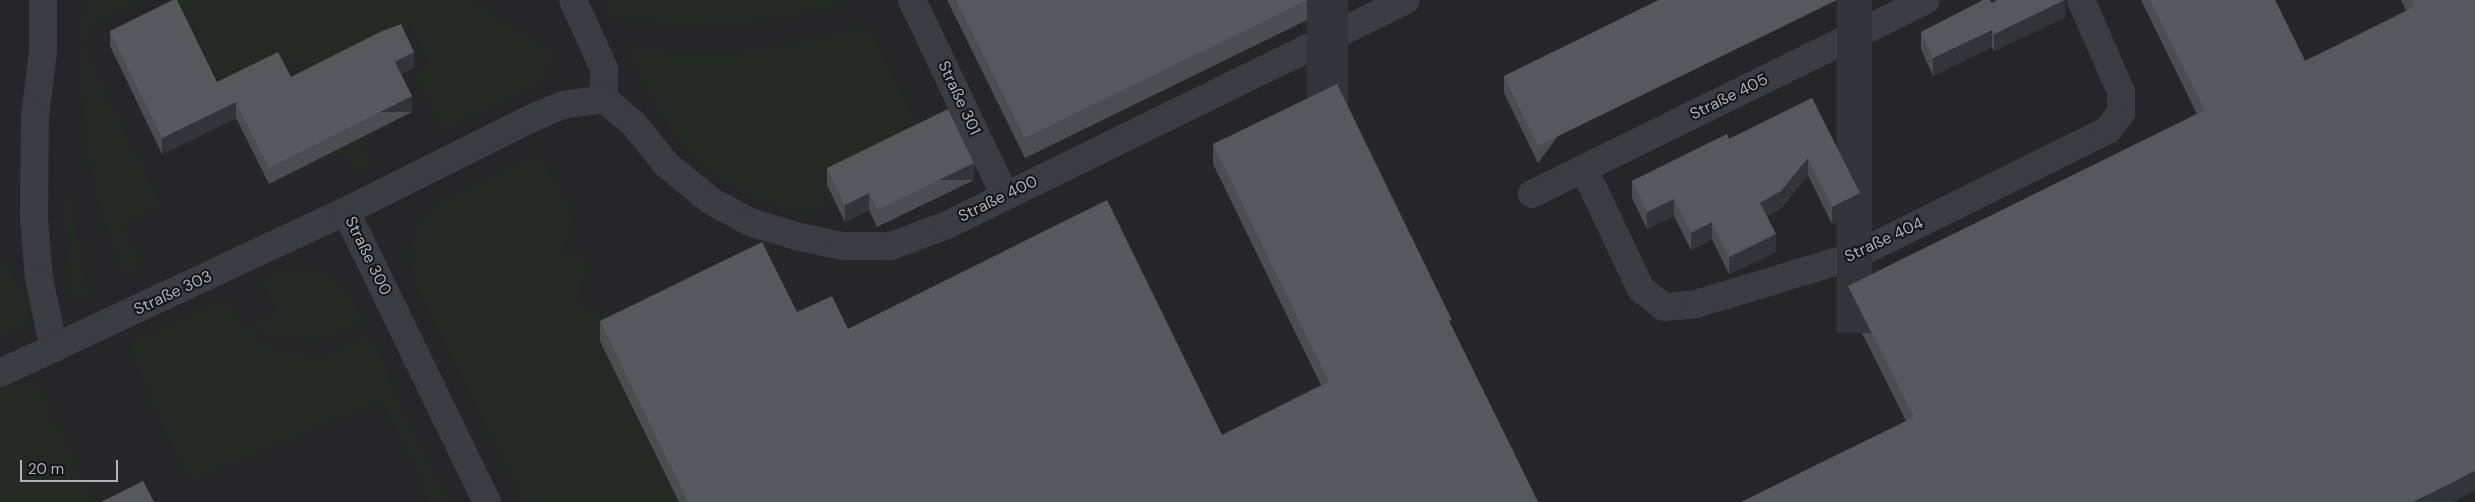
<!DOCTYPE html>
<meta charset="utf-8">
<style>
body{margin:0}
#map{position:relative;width:2475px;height:502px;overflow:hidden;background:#1a1a1c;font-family:"DM Sans",sans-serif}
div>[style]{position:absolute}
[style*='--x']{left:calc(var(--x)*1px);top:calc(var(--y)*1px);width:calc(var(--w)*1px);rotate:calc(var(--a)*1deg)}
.built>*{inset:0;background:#262629;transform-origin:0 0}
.green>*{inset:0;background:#222a23}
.minor>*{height:28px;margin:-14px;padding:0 14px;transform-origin:14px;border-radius:14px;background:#3b3c41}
.wall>*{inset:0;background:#4b4d51}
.shaded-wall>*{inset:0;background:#333437;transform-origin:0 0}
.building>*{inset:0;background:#56585c}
span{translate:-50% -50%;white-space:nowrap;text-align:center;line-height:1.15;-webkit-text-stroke:4px #151517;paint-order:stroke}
.street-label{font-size:16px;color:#adb2bb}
.scale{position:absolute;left:20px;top:460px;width:98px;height:22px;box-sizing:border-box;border:2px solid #adb2bb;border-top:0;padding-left:6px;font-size:15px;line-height:18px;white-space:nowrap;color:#adb2bb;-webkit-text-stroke:4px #151517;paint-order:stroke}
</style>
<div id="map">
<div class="built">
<i style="left:0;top:0;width:2475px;height:502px"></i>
</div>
<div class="green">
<i style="clip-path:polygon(82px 0,143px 0,91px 25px,84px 47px,161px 204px,121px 225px,142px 267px,123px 276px,100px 206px,89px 156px,80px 77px)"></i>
<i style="clip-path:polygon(173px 0,470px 0,555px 54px,548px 69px,529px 88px,443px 130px,416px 73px,430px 66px,408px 22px,324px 62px,374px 164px,355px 172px,345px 154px,339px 157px,324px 129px,330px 126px,296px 59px,221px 96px)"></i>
<i style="clip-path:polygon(603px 0,855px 0,822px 10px,750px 23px,681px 25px,611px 17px)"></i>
<i style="clip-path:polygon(867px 25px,924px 138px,827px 185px,834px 201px,805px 214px,760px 200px,723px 182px,699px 163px,670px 130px,652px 99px,626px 46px,678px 52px,759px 50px,818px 39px)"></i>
<i style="clip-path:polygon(539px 154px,574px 216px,561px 251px,587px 258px,577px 303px,613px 322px,600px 341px,679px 502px,523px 502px,415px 282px,410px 258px,413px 235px,425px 215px,442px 201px)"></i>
<i style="clip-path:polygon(67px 183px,88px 295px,72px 302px,65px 227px,64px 184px)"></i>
<i style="clip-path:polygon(0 257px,28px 297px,28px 323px,0 338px)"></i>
<i style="clip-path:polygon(300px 268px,319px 271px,335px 279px,349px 294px,363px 322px,317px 341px,261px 334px,255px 322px,277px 312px,261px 280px,280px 270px)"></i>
<i style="clip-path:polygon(225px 297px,241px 329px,250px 325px,260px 343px,272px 349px,319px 357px,370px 336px,391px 378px,387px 380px,448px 502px,430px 502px,382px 400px,192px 480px,162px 425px,129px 344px)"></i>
<i style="clip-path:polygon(34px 378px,95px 502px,0 502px,0 390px,23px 379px)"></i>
</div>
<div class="minor">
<i style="--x:43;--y:0;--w:51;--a:90"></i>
<i style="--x:43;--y:51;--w:66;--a:96.9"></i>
<i style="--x:35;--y:117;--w:101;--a:90.6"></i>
<i style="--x:34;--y:218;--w:61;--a:85.3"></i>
<i style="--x:39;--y:279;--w:71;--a:77.7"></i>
<i style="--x:573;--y:0;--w:76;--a:65.8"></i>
<i style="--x:604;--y:69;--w:30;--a:90"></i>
<i style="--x:912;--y:0;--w:217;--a:64.6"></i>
<i style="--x:604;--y:99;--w:38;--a:40"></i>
<i style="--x:633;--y:123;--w:53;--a:51.2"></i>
<i style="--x:666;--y:164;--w:58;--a:39.4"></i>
<i style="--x:711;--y:201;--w:44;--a:28.3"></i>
<i style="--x:750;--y:222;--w:48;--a:16.9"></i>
<i style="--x:796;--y:236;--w:46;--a:12.5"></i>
<i style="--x:841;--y:246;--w:50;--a:0"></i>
<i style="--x:891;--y:246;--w:60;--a:-20.6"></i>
<i style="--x:947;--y:225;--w:511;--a:-26.11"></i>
<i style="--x:1584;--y:169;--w:133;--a:64.6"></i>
<i style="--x:1641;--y:289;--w:29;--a:38"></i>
<i style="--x:1664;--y:307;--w:32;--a:-5"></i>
<i style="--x:1696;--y:304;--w:163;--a:-16.8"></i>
<i style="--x:1852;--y:257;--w:286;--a:-26.4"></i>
<i style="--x:2108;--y:130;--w:21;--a:-53"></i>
<i style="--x:2121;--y:113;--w:21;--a:-90"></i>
<i style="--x:2121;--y:92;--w:100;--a:-113.5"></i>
<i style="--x:1532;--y:194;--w:439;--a:-26.2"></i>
<i style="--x:0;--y:373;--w:382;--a:-25.1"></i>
<i style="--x:487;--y:502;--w:323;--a:-115.9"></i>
<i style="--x:346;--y:211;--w:208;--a:-26.6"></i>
<i style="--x:532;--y:118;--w:34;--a:-23"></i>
<i style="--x:563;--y:105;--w:41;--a:-8.3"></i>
</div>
<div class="wall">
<i style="clip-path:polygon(947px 0,1348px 0,1025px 158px)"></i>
<i style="clip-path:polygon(1659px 0,1538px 163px,1504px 93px,1504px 76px)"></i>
<i style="clip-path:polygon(2141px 0,2275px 0,2305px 61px,2406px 11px,2401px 0,2475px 0,2453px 502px,1906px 421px,1848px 305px,1848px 286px,2197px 114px)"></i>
<i style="clip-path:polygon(1992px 3px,2065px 17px,1994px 51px,1992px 47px,1933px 76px,1921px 49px,1921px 32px)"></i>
<i style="clip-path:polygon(110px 31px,217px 82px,414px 68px,401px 74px,412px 112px,269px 184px,236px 118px,162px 154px,110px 46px)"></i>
<i style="clip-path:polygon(1812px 98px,1860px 210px,1832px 224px,1808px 175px,1781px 208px,1767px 216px,1776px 252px,1729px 274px,1712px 239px,1691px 250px,1674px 216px,1647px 229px,1632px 198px,1632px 181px,1729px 139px)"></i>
<i style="clip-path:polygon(1213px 144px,1452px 327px,1538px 502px,679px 502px,600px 341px,600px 321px,797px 312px,848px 329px,1222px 435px,1321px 385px,1213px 164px)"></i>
<i style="clip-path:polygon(827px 168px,974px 180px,877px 227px,869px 210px,845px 222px,827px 185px)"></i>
</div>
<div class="shaded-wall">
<i style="left:1307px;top:0;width:41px;height:314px"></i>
<i style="left:1837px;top:0;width:35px;height:333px"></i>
<i style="clip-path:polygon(2065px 0,2065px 17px,1994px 51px,1994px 34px)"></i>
<i style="clip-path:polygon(1992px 30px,1992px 47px,1933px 76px,1933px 58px)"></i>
<i style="clip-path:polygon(414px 52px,414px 68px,395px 77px,395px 62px)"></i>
<i style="left:412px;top:96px;width:16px;height:160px;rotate:90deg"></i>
<i style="clip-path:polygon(236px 102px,236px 118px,162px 154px,162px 138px)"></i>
<i style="clip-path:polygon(1808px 158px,1808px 175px,1781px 208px,1760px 220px,1760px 203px)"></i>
<i style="left:974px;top:163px;width:17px;height:108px;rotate:90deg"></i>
<i style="clip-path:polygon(869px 193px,869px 210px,845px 222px,845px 205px)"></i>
<i style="clip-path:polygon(1860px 193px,1860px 210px,1832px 224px,1832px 207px)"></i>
<i style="clip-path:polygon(1674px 199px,1674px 216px,1647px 229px,1647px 212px)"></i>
<i style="clip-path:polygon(1712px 222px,1712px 239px,1691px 250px,1691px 233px)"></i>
<i style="clip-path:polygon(1776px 234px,1776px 252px,1729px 274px,1729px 257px)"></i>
<i style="clip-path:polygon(2475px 471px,2475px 491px,2453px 502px,2413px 502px)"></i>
</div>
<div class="building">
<i style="clip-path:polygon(173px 0,177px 0,217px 82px,278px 52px,291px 77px,380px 32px,401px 24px,414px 52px,395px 62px,412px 96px,269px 168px,236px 102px,162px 138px,110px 31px)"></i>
<i style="clip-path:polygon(956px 0,1307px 0,1025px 138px)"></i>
<i style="clip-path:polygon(1659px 0,1837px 0,1538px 146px,1504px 76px)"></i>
<i style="clip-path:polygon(1983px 0,1990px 0,1992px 3px,1997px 0,2065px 0,1994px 34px,1992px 30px,1933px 58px,1921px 32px)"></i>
<i style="clip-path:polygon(2150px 0,2275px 0,2305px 61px,2414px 7px,2411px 0,2475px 0,2475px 471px,2413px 502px,1741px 502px,1914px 417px,1848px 286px,2205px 110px)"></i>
<i style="clip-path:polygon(1337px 84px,1452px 320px,1449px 321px,1538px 502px,688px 502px,600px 321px,762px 242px,797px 312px,832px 296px,848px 329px,1107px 200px,1222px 435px,1329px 382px,1213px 144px)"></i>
<i style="clip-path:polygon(1812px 98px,1860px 193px,1832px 207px,1808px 158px,1781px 191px,1760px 203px,1776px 234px,1729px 257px,1712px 222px,1691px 233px,1674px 199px,1647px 212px,1632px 181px,1727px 134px,1729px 139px)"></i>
<i style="clip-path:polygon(948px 109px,974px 163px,877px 210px,869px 193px,845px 205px,827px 168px)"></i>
<i style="clip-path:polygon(143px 481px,154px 502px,101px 502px)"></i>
</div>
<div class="street-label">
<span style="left:1729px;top:97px;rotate:-26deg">Straße 405</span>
<span style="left:959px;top:98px;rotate:65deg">Straße 301</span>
<span style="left:998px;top:199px;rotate:-26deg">Straße 400</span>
<span style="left:1884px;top:240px;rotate:-25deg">Straße 404</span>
<span style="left:368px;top:256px;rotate:64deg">Straße 300</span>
<span style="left:173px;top:293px;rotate:-25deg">Straße 303</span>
</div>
<div class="scale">20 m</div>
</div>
